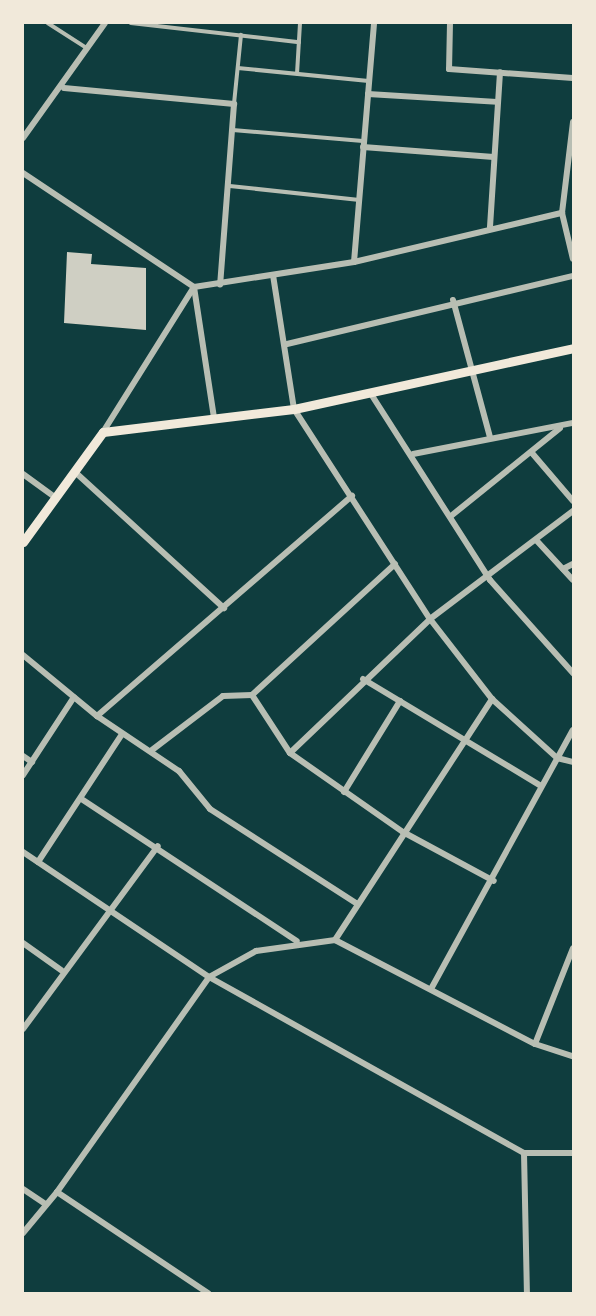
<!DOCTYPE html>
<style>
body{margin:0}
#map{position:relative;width:596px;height:1316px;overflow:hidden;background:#0f3d3e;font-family:"Golos Text",sans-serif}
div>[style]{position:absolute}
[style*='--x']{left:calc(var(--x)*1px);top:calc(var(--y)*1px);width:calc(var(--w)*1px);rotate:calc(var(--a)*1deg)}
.building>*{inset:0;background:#cfcfc3}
.service>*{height:3.5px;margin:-1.75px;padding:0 1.75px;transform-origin:1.75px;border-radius:1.75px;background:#b8beb3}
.minor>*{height:6px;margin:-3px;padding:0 3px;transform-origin:3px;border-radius:3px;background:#b8beb3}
.secondary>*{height:9px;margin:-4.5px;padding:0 4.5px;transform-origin:4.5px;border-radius:4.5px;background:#f1e9da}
span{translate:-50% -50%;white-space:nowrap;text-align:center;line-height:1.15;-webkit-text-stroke:5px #f1e9da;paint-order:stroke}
.frame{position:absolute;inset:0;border:24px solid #f1e9da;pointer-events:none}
</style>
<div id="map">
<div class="building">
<i style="clip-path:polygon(67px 252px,92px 254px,91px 264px,146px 268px,146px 330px,64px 323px)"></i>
</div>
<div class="service">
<i style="--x:48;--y:23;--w:46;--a:32.7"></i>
<i style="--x:131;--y:23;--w:169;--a:6.5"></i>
<i style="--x:238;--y:68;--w:131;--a:5.7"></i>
<i style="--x:297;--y:74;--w:51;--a:-86.6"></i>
<i style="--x:234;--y:104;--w:69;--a:-84.2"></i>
<i style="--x:233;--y:130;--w:130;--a:4.8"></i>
<i style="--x:230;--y:186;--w:130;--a:6.2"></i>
</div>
<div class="minor">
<i style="--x:450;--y:23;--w:46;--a:91.2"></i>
<i style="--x:449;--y:69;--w:124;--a:4.2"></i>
<i style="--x:64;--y:88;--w:171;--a:5.4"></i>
<i style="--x:234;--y:104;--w:181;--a:94.4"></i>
<i style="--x:368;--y:94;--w:129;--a:3.5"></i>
<i style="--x:23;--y:138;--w:141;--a:-54.5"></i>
<i style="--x:363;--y:147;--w:131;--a:4.4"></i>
<i style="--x:23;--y:173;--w:206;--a:33.7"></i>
<i style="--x:194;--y:287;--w:132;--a:81.3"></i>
<i style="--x:562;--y:213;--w:47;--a:76.6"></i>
<i style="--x:490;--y:227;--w:155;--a:-86.3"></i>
<i style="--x:354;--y:262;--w:240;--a:-85.2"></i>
<i style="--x:273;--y:275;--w:136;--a:81.1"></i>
<i style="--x:294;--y:409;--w:250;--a:57.1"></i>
<i style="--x:430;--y:619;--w:179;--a:-37.1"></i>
<i style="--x:453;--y:300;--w:142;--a:74.9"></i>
<i style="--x:287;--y:344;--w:294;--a:-13.4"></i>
<i style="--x:371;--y:394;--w:221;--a:57.4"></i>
<i style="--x:490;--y:580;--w:125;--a:48.3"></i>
<i style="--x:103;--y:432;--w:171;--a:-57.9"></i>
<i style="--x:194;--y:287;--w:162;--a:-8.9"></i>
<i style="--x:354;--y:262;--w:214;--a:-13.3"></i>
<i style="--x:562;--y:213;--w:92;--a:-83.1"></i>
<i style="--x:532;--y:453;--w:63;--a:49.5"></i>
<i style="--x:413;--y:454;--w:163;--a:-11"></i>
<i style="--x:75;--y:472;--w:202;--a:42.4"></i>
<i style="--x:23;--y:474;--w:41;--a:36"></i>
<i style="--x:451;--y:516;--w:140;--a:-38.9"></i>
<i style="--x:537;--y:541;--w:53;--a:47.3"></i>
<i style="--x:563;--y:569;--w:11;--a:-27"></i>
<i style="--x:23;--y:655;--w:96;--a:39.5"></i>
<i style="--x:97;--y:716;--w:99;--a:33.9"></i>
<i style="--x:179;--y:771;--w:49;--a:50.8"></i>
<i style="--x:210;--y:809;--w:174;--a:32.8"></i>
<i style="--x:363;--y:679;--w:208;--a:31"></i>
<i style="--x:252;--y:695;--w:194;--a:-42.5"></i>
<i style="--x:97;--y:716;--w:337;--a:-40.8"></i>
<i style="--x:152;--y:750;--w:89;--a:-37.3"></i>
<i style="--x:223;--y:696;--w:29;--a:-2"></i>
<i style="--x:252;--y:695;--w:69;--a:56.8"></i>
<i style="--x:290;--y:753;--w:138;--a:35"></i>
<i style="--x:403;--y:832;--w:103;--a:28.3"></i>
<i style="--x:290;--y:753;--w:194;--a:-43.7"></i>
<i style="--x:430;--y:619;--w:101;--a:52.2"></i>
<i style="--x:492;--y:699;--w:88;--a:42.2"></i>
<i style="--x:557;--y:758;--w:16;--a:14"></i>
<i style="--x:23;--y:756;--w:11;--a:34"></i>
<i style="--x:23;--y:775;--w:93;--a:-56.8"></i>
<i style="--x:344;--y:792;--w:107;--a:-58.4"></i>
<i style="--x:83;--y:800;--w:256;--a:33.4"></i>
<i style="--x:23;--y:852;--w:224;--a:33.9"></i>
<i style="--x:209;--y:977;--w:361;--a:29.2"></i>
<i style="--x:524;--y:1153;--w:49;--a:0"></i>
<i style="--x:38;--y:862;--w:153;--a:-56.7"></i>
<i style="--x:335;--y:940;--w:288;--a:-56.9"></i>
<i style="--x:23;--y:943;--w:47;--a:35.4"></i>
<i style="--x:431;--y:989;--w:295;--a:-61.3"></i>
<i style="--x:23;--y:1029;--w:227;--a:-53.6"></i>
<i style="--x:535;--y:1044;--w:103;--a:-68.4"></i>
<i style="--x:524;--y:1153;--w:140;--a:88.8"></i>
<i style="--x:23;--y:1189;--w:27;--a:34"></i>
<i style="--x:57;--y:1192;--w:263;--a:-54.7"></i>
<i style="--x:209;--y:977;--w:54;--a:-29"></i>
<i style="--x:256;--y:951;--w:80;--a:-7.9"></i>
<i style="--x:335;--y:940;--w:225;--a:27.5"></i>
<i style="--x:535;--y:1044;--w:40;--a:18"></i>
<i style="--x:23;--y:1233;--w:53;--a:-50.3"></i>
<i style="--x:57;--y:1192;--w:182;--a:33.8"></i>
</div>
<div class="secondary">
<i style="--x:23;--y:542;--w:136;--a:-54"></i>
<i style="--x:103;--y:432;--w:192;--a:-6.9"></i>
<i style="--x:294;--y:409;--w:286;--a:-12.3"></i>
</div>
<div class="frame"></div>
</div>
